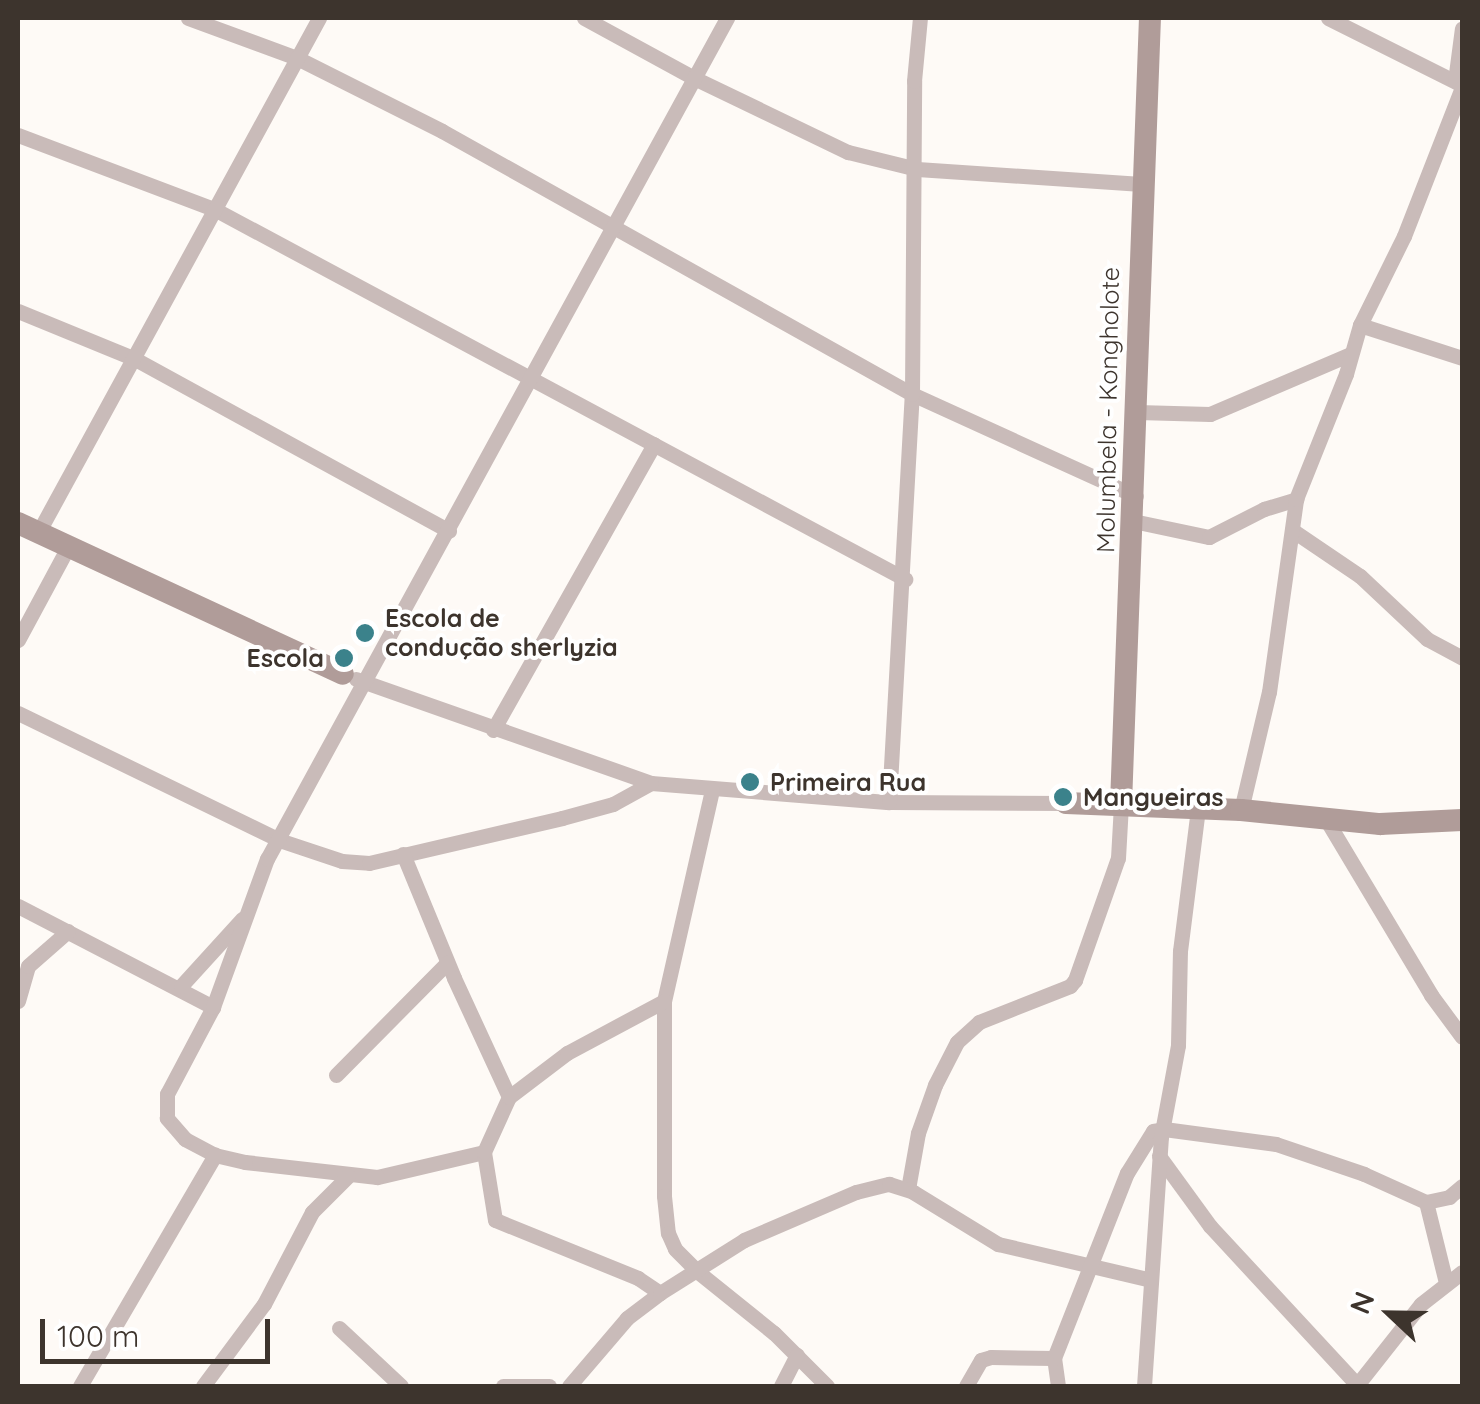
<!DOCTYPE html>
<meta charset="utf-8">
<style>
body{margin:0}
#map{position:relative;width:1480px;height:1404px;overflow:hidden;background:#fefaf6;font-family:Quicksand,sans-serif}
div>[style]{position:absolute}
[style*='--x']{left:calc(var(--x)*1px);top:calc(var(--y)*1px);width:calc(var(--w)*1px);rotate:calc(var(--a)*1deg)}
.street>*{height:15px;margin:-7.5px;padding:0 7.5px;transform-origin:7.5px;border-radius:7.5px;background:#c9bbb9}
.secondary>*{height:22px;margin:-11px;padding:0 11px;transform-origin:11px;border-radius:11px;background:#b09c99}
.dots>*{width:28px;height:28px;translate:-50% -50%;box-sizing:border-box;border:5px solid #fff;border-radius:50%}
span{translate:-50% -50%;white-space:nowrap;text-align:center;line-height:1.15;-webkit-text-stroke:8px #fff;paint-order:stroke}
.street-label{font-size:25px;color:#3d342d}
.poi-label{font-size:25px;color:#3d342d;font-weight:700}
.left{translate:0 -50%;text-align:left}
.right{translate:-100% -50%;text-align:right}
.frame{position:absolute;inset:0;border:20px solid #3d342d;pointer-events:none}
.north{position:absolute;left:1340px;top:1264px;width:100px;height:100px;-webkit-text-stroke:8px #fff;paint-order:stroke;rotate:292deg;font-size:28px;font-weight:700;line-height:40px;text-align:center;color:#3d342d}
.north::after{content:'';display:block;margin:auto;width:35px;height:45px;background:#3d342d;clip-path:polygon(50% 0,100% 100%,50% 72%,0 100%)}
.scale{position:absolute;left:40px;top:1319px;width:230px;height:45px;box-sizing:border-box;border:5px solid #3d342d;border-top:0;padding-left:12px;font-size:30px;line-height:35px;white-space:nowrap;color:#3d342d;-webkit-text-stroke:8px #fff;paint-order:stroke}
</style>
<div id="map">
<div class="street">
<i style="--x:188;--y:18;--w:116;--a:20.2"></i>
<i style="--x:297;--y:58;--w:162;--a:26.7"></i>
<i style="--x:442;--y:131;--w:539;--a:29.23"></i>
<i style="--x:912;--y:394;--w:246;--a:24.5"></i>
<i style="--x:584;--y:18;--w:125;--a:28.6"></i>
<i style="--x:694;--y:78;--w:171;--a:25.7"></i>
<i style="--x:848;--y:152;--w:71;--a:13.8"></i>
<i style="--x:917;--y:169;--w:225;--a:3.8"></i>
<i style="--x:1328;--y:18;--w:150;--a:26.6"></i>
<i style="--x:1455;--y:81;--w:53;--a:-82.5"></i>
<i style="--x:18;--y:135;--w:212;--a:20.7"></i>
<i style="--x:216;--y:210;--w:782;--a:28.17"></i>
<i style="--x:18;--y:311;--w:126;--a:22.3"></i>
<i style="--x:135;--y:359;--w:358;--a:28.7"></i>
<i style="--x:1360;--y:325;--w:107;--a:17.9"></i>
<i style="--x:1137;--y:412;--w:73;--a:1.6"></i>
<i style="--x:1210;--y:414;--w:153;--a:-23.1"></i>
<i style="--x:1133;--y:521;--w:78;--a:11.9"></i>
<i style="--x:1209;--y:537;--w:62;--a:-27"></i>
<i style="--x:1264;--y:509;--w:34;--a:-17"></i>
<i style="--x:1292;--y:530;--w:82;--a:34.1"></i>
<i style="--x:1360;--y:576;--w:92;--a:43.2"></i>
<i style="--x:1427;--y:639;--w:40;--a:28"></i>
<i style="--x:38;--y:533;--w:587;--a:-61.38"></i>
<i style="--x:18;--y:640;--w:106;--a:-61.7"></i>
<i style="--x:356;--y:679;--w:313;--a:19.4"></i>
<i style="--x:651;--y:783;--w:239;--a:4.6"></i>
<i style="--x:889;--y:802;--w:177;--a:0.3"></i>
<i style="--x:18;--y:713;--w:290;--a:25.9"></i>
<i style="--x:279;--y:840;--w:66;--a:18.4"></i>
<i style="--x:342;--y:861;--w:27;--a:4"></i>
<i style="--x:369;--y:863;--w:198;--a:-13.1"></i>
<i style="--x:562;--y:818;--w:53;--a:-15.4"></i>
<i style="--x:613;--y:804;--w:43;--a:-28.9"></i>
<i style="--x:493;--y:730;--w:328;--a:-60.6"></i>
<i style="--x:712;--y:790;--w:216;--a:102.8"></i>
<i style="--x:664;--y:1001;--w:195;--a:90"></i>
<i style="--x:664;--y:1196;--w:37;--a:84"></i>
<i style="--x:668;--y:1233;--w:17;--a:66"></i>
<i style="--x:675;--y:1249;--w:33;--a:45"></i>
<i style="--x:698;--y:1272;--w:97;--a:38.8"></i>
<i style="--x:774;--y:1333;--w:75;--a:45"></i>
<i style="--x:889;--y:802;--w:409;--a:-86.8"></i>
<i style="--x:912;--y:394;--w:313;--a:-89.6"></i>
<i style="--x:914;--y:81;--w:63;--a:-84.6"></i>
<i style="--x:1241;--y:810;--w:121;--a:-76.7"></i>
<i style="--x:1269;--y:692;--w:195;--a:-82"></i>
<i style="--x:1296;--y:499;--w:135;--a:-68.2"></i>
<i style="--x:1346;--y:374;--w:51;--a:-74.1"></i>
<i style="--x:1360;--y:325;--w:99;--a:-63.7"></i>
<i style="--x:1404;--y:236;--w:160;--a:-68.7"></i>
<i style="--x:1327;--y:821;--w:203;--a:59.1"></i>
<i style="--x:1431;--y:995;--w:52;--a:53.6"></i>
<i style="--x:403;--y:854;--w:134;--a:67.6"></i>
<i style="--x:454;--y:978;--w:131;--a:65.2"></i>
<i style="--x:18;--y:906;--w:220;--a:27.4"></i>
<i style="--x:181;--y:986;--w:91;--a:-47.7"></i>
<i style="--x:18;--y:1001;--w:36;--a:-74"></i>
<i style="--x:28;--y:966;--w:53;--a:-41.2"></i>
<i style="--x:336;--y:1075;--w:158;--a:-45.3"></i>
<i style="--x:484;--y:1152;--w:110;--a:166.8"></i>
<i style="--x:377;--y:1177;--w:133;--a:-173.5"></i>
<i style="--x:245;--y:1162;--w:31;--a:-167"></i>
<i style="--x:215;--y:1155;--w:34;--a:-152"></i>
<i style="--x:185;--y:1139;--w:28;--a:-131"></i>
<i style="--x:167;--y:1118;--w:24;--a:-90"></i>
<i style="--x:167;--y:1094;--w:98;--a:-62.1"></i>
<i style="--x:213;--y:1007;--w:158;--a:-70"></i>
<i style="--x:267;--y:859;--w:959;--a:-61.32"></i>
<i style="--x:1159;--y:1156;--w:87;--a:53.9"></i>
<i style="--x:1210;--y:1226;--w:218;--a:47.2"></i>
<i style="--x:908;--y:1189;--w:57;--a:-79.9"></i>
<i style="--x:918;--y:1133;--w:51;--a:-70.5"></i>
<i style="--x:935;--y:1085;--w:48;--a:-62.9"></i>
<i style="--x:957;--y:1042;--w:30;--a:-42"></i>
<i style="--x:979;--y:1022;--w:98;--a:-21.6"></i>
<i style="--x:1070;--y:986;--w:8;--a:-50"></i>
<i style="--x:1075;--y:980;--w:129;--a:-70.6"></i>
<i style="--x:1118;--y:858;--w:54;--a:-86.8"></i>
<i style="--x:1426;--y:1202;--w:83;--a:76.1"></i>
<i style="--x:660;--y:1293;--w:27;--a:-146"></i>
<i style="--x:638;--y:1278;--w:154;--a:-157.9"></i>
<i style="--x:495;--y:1220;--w:69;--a:-99.2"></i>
<i style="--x:484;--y:1152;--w:60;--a:-65.6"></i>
<i style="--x:509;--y:1097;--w:73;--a:-37.2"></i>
<i style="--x:567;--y:1053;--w:110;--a:-28.2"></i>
<i style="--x:339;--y:1328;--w:85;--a:43.1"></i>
<i style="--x:1357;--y:1385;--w:103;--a:-51.7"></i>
<i style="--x:1421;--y:1304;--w:52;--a:-38"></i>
<i style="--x:80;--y:1386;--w:268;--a:-59.7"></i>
<i style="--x:203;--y:1386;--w:102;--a:-53.4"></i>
<i style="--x:264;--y:1304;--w:104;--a:-62.4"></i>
<i style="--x:312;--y:1212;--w:51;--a:-45"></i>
<i style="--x:503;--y:1386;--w:46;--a:0"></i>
<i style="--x:569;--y:1386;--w:89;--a:-49.5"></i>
<i style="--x:627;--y:1318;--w:41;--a:-37.1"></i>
<i style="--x:660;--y:1293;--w:99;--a:-32.2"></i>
<i style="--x:744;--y:1240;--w:122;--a:-23.2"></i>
<i style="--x:856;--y:1192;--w:34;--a:-14"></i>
<i style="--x:889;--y:1184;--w:25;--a:18"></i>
<i style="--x:913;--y:1192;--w:100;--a:31.5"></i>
<i style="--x:998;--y:1244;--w:157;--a:13.2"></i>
<i style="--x:781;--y:1386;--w:35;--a:-63"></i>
<i style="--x:966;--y:1386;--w:30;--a:-60"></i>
<i style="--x:981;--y:1360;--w:10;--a:-17"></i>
<i style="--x:991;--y:1357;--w:63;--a:0.9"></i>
<i style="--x:1058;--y:1386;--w:28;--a:-98"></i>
<i style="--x:1054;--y:1358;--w:199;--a:-68.5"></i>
<i style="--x:1127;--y:1173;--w:49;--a:-58.2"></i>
<i style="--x:1153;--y:1131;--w:11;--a:-10"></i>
<i style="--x:1164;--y:1129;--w:113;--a:7.6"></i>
<i style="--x:1276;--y:1144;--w:93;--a:18.8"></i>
<i style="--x:1364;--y:1174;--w:68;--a:24.3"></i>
<i style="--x:1426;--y:1202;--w:24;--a:-12"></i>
<i style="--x:1449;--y:1197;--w:17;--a:-40"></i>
<i style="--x:1144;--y:1386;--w:250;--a:-86.1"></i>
<i style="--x:1161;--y:1137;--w:94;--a:-79.5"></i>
<i style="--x:1178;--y:1045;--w:94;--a:-88.8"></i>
<i style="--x:1180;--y:951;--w:143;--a:-82.8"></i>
</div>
<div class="secondary">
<i style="--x:18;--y:523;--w:358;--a:24.9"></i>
<i style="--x:1066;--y:803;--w:175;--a:2.3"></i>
<i style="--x:1241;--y:810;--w:140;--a:5.8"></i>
<i style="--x:1380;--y:824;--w:82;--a:-2.8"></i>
<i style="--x:1121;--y:804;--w:787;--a:-87.89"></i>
</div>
<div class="dots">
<i style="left:365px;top:633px;background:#3b828b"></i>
<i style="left:344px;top:658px;background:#3b828b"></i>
<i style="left:750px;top:782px;background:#3b828b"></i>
<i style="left:1063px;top:797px;background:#3b828b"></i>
</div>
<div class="street-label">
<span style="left:1108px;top:410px;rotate:-89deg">Molumbela - Kongholote</span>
</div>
<div class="poi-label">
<span class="left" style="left:385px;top:633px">Escola de<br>condução sherlyzia</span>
<span class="right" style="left:324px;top:658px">Escola</span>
<span class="left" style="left:770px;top:782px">Primeira Rua</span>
<span class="left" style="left:1083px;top:797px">Mangueiras</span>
</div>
<div class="frame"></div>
<div class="north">N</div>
<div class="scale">100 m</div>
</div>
